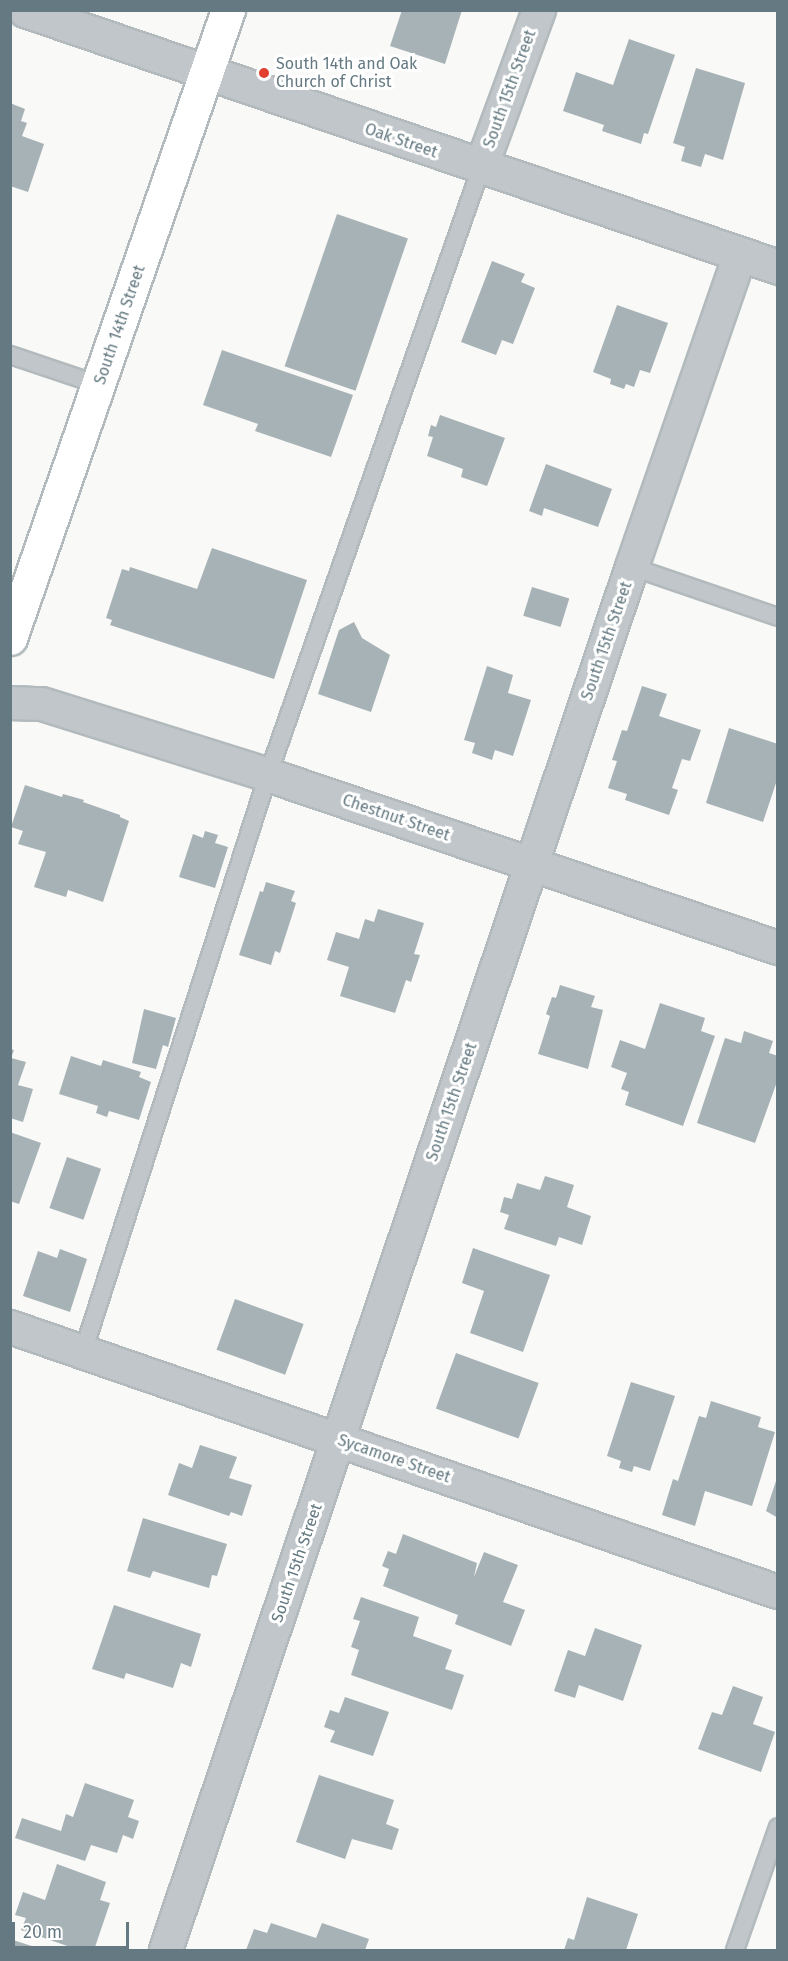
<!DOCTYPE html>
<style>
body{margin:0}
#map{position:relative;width:788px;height:1961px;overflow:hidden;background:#f9f9f7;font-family:"Fira Sans",sans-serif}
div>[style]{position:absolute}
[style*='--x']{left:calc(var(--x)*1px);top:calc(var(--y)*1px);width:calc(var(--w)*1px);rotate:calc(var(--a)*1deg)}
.building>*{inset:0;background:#a7b2b6;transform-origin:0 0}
.roads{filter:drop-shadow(2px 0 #b2babd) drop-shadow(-2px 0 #b2babd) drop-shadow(0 2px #b2babd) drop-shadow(0 -2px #b2babd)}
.service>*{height:16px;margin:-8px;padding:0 8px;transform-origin:8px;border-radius:8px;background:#c0c6c9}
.minor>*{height:32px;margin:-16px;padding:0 16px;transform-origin:16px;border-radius:16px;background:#c0c6c9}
.tertiary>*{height:33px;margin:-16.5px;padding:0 16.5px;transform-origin:16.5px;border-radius:16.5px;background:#c0c6c9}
.secondary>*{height:33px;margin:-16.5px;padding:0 16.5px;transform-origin:16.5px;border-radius:16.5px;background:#fff}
.dots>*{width:16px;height:16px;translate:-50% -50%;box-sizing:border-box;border:3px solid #fff;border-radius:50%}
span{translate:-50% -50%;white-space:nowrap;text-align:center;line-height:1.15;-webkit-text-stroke:6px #fff;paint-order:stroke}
.poi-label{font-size:16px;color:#647981}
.left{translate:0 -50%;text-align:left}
.street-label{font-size:16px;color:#647981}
.frame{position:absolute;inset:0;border:12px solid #647981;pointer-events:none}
.scale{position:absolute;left:12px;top:1922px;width:117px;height:27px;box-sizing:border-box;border:3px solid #647981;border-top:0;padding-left:8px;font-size:18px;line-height:21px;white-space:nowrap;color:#647981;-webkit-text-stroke:4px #fff;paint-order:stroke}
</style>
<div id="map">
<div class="building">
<i style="clip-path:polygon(402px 10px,462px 10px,445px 64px,390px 46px)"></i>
<i style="clip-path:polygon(629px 39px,675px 55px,648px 134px,644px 133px,641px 144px,602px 131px,604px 125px,563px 111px,576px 72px,613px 85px)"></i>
<i style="clip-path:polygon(696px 68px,745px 83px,723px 160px,705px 154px,701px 167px,681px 161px,685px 147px,673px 143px)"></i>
<i style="clip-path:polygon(10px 103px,25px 109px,21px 121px,27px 123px,22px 136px,44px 144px,28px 192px,10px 186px)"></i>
<i style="left:337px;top:214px;width:75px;height:161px;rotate:19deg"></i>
<i style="clip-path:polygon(492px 261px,525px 274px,521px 282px,535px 288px,513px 344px,502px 340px,496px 355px,461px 342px)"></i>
<i style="clip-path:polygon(617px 305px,668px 323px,650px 373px,640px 370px,634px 387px,626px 384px,624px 389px,610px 384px,611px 379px,593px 372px)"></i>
<i style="clip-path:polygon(222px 350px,353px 395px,331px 457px,255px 431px,258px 424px,203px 405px)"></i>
<i style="clip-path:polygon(440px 415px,505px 438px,487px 486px,461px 477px,463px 469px,427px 456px,433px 437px,428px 436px,431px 425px,436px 427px)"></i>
<i style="clip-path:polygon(546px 464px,612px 489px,598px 527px,544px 508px,542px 516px,529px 511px)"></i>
<i style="clip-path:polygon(212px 548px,307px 580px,274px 679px,110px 625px,112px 620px,106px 618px,122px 569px,129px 571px,130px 567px,197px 589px)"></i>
<i style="left:532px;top:587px;width:39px;height:30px;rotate:17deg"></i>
<i style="clip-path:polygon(354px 622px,362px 638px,390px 655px,371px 712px,318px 694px,339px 630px)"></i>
<i style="clip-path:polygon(487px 666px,513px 675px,508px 693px,531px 700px,513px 756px,495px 750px,492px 760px,472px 753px,475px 743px,464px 740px)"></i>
<i style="clip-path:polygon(642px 686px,667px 694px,659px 716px,701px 730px,690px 761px,682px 759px,672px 788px,678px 790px,669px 815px,625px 800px,627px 794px,608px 788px,617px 761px,612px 760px,622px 730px,627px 731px)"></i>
<i style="clip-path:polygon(729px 728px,778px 744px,778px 777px,763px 822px,706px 803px)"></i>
<i style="clip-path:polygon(25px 785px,62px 797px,63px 794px,84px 800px,83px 802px,120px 815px,120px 817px,129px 821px,103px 902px,68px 890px,66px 897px,34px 887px,46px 852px,18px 844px,23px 831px,11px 827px)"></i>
<i style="clip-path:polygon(205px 831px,218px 835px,215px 843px,228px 847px,215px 888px,179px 877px,193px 834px,203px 838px)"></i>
<i style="clip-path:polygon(266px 882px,295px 891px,291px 901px,296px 903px,280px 953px,275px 951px,271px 965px,239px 955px,260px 891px,263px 892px)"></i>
<i style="clip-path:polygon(378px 909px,424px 923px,414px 954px,420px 955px,411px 982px,406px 980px,395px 1013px,340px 996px,349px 967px,327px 960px,336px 932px,359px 939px,365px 919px,374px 922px)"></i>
<i style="clip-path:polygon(560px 985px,595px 996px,591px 1007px,603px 1010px,588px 1069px,538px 1054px,550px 1016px,546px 1014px,552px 997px,556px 998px)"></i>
<i style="clip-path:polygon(660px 1003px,705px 1018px,701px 1031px,715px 1036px,683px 1126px,625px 1105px,629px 1092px,621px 1089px,627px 1073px,611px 1067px,620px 1040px,645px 1049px)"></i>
<i style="clip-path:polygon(144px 1009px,176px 1018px,168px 1047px,163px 1045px,156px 1069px,132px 1063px)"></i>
<i style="clip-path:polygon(744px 1031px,773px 1041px,769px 1053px,778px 1056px,778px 1079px,755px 1143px,697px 1123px,725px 1038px,741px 1043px)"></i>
<i style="clip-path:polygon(10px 1049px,14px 1050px,11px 1058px,26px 1062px,18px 1085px,33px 1089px,23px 1122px,10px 1118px)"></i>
<i style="clip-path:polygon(71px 1056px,101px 1066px,103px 1060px,141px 1072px,139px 1077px,151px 1082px,139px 1120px,109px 1111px,107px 1117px,96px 1113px,98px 1106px,59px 1094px)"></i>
<i style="clip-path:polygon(10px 1132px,41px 1143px,19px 1204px,10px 1201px)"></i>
<i style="left:67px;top:1157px;width:36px;height:54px;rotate:19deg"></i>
<i style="clip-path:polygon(545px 1176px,574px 1185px,567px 1207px,591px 1216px,582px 1245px,559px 1237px,556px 1246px,504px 1229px,509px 1215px,500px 1212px,504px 1197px,512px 1199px,517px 1183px,540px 1190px)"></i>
<i style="clip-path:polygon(473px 1248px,550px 1275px,523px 1352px,470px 1333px,484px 1291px,462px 1283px)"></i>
<i style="clip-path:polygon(60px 1249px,87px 1259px,70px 1312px,23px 1296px,38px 1251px,57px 1258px)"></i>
<i style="left:235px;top:1299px;width:73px;height:54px;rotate:20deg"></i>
<i style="left:456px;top:1353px;width:88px;height:59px;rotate:20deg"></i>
<i style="clip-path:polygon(631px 1382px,675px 1396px,650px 1471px,634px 1466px,632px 1472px,619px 1468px,621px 1461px,607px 1456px)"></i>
<i style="clip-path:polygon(711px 1401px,761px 1417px,758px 1427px,775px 1432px,752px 1506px,705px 1491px,695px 1526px,662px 1515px,673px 1479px,678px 1481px,699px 1416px,706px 1418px)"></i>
<i style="clip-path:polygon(200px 1445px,237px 1457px,229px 1478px,252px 1485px,242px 1516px,231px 1512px,229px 1516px,168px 1495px,179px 1463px,192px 1468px)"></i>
<i style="clip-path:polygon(777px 1478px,778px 1478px,778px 1518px,766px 1511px)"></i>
<i style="clip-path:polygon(143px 1518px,227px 1544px,217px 1576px,212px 1575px,209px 1588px,153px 1571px,150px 1578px,127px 1571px)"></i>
<i style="clip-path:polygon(403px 1534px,477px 1563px,474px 1577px,484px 1552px,518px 1565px,503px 1602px,525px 1610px,511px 1646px,455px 1624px,458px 1615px,383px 1586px,389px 1569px,382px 1566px,388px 1551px,396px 1554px)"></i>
<i style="clip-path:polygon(361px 1597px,419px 1617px,413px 1636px,452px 1650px,445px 1669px,464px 1675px,452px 1710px,351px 1675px,359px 1650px,351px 1647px,360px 1621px,353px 1619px)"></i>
<i style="clip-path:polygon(114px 1605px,201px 1634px,191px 1667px,181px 1663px,173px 1688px,126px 1673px,124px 1679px,92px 1669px)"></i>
<i style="clip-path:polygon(595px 1628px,642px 1645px,623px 1701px,579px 1685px,575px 1698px,554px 1691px,568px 1650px,585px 1656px)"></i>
<i style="clip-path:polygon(733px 1686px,763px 1697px,753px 1724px,775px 1732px,761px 1772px,698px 1749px,712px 1712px,722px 1715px)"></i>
<i style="clip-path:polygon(345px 1697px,389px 1712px,373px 1756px,330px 1742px,335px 1731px,324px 1727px,330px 1710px,339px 1713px)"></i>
<i style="clip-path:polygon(319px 1775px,394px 1800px,386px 1824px,399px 1829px,392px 1850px,352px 1839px,345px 1859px,296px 1842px)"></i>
<i style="clip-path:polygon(85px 1783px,134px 1800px,128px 1817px,139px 1821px,133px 1839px,123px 1835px,117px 1853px,91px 1845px,85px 1861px,15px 1838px,22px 1818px,61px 1831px,66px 1814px,73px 1817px)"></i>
<i style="clip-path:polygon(57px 1864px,106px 1882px,100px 1900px,110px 1903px,94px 1950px,79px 1950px,21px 1930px,26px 1918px,15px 1915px,23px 1892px,45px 1900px)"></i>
<i style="clip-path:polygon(587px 1897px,638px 1914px,626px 1950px,564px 1950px,568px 1938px,574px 1940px)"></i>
<i style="clip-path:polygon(271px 1923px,316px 1938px,322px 1923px,369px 1939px,365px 1950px,246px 1950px,254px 1929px,267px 1933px)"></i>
<i style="clip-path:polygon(10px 1939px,44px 1950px,10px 1950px)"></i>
</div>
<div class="roads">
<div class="service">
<i style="--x:10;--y:355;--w:94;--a:18.6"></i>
<i style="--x:632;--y:567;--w:154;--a:18.9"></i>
<i style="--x:83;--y:1352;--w:606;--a:-72.22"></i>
<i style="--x:268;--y:775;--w:643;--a:-70.66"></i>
<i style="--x:735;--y:1950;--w:130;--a:-70.7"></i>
</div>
<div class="minor">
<i style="--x:481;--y:168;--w:168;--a:-69.8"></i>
<i style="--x:10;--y:703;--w:32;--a:2"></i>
<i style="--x:42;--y:704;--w:237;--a:17.4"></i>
<i style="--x:268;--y:775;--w:539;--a:18.74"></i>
<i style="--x:10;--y:1327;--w:812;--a:19.04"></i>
<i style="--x:166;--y:1950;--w:1459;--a:-71.38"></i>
<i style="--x:632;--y:567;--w:330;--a:-70.9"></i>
</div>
<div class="tertiary">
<i style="--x:25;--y:10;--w:796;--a:18.84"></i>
</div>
<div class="secondary">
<i style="--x:10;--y:638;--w:665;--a:-70.86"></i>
</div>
</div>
<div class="dots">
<i style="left:264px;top:73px;background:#e23f2e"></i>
</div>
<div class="poi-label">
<span class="left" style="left:276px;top:73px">South 14th and Oak<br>Church of Christ</span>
</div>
<div class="street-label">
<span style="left:510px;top:89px;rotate:-70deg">South 15th Street</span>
<span style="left:401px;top:141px;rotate:19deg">Oak Street</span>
<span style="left:120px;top:325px;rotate:-71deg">South 14th Street</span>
<span style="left:607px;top:641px;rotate:-71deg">South 15th Street</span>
<span style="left:396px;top:818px;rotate:19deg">Chestnut Street</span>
<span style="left:452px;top:1102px;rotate:-71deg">South 15th Street</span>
<span style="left:394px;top:1459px;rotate:19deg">Sycamore Street</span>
<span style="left:297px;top:1563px;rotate:-71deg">South 15th Street</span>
</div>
<div class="frame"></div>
<div class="scale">20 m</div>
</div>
